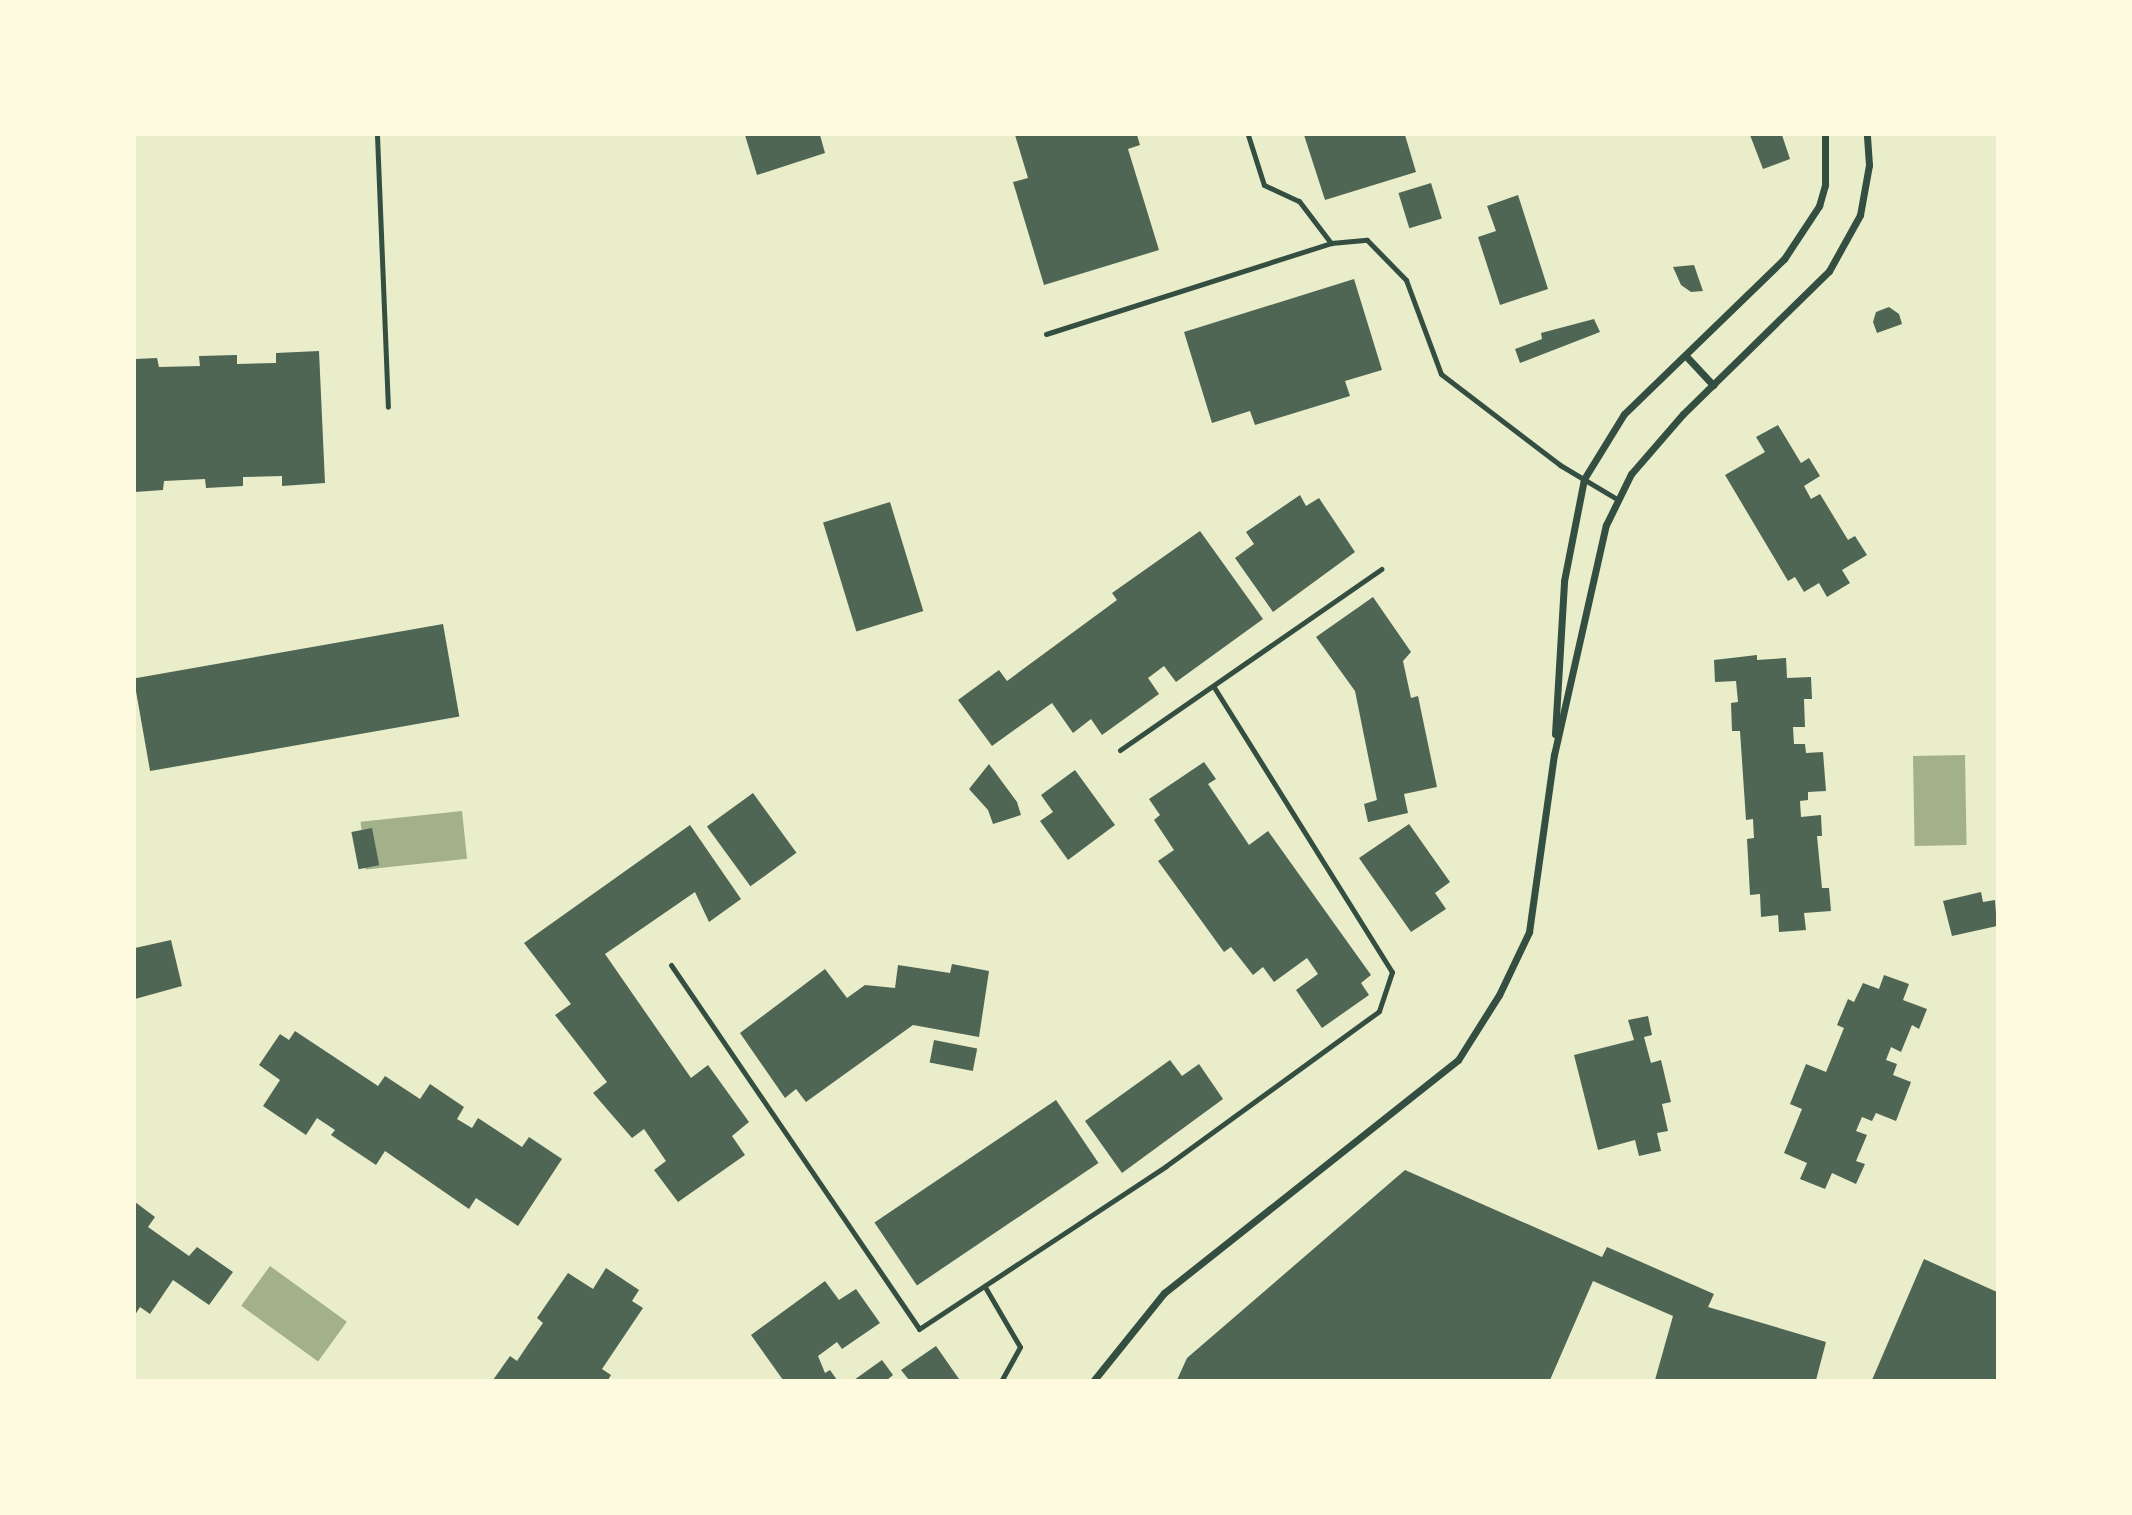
<!DOCTYPE html>
<style>
body{margin:0}
#map{position:relative;width:2132px;height:1515px;overflow:hidden;background:#e9edc9;font-family:"Zilla Slab",serif}
div>[style]{position:absolute}
[style*='--x']{left:calc(var(--x)*1px);top:calc(var(--y)*1px);width:calc(var(--w)*1px);rotate:calc(var(--a)*1deg)}
.water>*{inset:0;background:#a3b18a;transform-origin:0 0}
.building>*{inset:0;background:#4f6655;transform-origin:0 0}
.service>*{height:5px;margin:-2.5px;padding:0 2.5px;transform-origin:2.5px;border-radius:2.5px;background:#344e41}
.minor>*{height:7px;margin:-3.5px;padding:0 3.5px;transform-origin:3.5px;border-radius:3.5px;background:#344e41}
span{translate:-50% -50%;white-space:nowrap;text-align:center;line-height:1.15;-webkit-text-stroke:5px #fefae0;paint-order:stroke}
.frame{position:absolute;inset:0;border:136px solid #fefae0;pointer-events:none}
</style>
<div id="map">
<div class="water">
<i style="left:1965px;top:755px;width:90px;height:52px;rotate:89deg"></i>
<i style="left:462px;top:811px;width:48px;height:102px;rotate:84deg"></i>
<i style="left:270px;top:1266px;width:95px;height:49px;rotate:36deg"></i>
</div>
<div class="building">
<i style="clip-path:polygon(745px 135px,820px 135px,825px 153px,757px 175px)"></i>
<i style="clip-path:polygon(1015px 135px,1137px 135px,1140px 145px,1128px 149px,1159px 250px,1044px 285px,1013px 182px,1028px 178px)"></i>
<i style="clip-path:polygon(1304px 135px,1405px 135px,1416px 172px,1325px 200px)"></i>
<i style="clip-path:polygon(1750px 135px,1782px 135px,1790px 159px,1763px 169px)"></i>
<i style="left:1431px;top:183px;width:37px;height:34px;rotate:73deg"></i>
<i style="clip-path:polygon(1518px 195px,1548px 289px,1500px 305px,1478px 237px,1496px 231px,1487px 206px)"></i>
<i style="clip-path:polygon(1694px 265px,1703px 291px,1691px 292px,1681px 285px,1673px 267px)"></i>
<i style="clip-path:polygon(1354px 279px,1382px 370px,1345px 381px,1350px 396px,1255px 425px,1250px 411px,1212px 423px,1184px 332px)"></i>
<i style="clip-path:polygon(1889px 307px,1899px 314px,1902px 324px,1877px 333px,1873px 322px,1876px 312px)"></i>
<i style="clip-path:polygon(1594px 319px,1600px 332px,1520px 363px,1515px 349px,1542px 339px,1541px 333px)"></i>
<i style="clip-path:polygon(319px 351px,325px 483px,282px 486px,282px 476px,243px 477px,243px 486px,206px 488px,205px 479px,164px 481px,163px 490px,135px 492px,135px 359px,157px 358px,159px 367px,200px 366px,199px 356px,237px 355px,237px 364px,276px 363px,276px 353px)"></i>
<i style="clip-path:polygon(1778px 425px,1801px 463px,1809px 458px,1820px 476px,1804px 486px,1811px 499px,1820px 494px,1848px 540px,1855px 536px,1867px 555px,1842px 570px,1850px 583px,1827px 597px,1819px 583px,1804px 592px,1795px 577px,1788px 581px,1725px 475px,1765px 452px,1756px 437px)"></i>
<i style="clip-path:polygon(1300px 495px,1306px 506px,1319px 498px,1355px 552px,1273px 612px,1235px 558px,1254px 544px,1246px 532px)"></i>
<i style="left:890px;top:502px;width:114px;height:70px;rotate:73deg"></i>
<i style="clip-path:polygon(1200px 531px,1263px 619px,1176px 682px,1164px 666px,1148px 678px,1159px 694px,1102px 735px,1091px 719px,1073px 733px,1052px 703px,992px 746px,958px 700px,999px 670px,1007px 681px,1117px 600px,1112px 593px)"></i>
<i style="clip-path:polygon(1373px 597px,1411px 652px,1403px 661px,1411px 698px,1418px 696px,1437px 787px,1404px 794px,1408px 813px,1368px 822px,1364px 804px,1377px 800px,1355px 691px,1316px 637px)"></i>
<i style="left:443px;top:624px;width:94px;height:314px;rotate:80deg"></i>
<i style="clip-path:polygon(1757px 655px,1757px 660px,1786px 658px,1787px 678px,1811px 677px,1812px 699px,1804px 699px,1805px 727px,1793px 727px,1794px 744px,1805px 744px,1806px 753px,1823px 752px,1826px 791px,1808px 792px,1808px 800px,1800px 801px,1801px 817px,1821px 815px,1822px 836px,1817px 836px,1822px 888px,1829px 888px,1831px 911px,1804px 913px,1806px 930px,1779px 932px,1778px 915px,1761px 917px,1760px 894px,1750px 895px,1747px 839px,1754px 838px,1753px 819px,1746px 820px,1740px 731px,1732px 731px,1731px 703px,1738px 702px,1736px 681px,1715px 682px,1714px 660px)"></i>
<i style="clip-path:polygon(1204px 762px,1216px 779px,1208px 784px,1249px 845px,1268px 831px,1371px 975px,1361px 983px,1369px 995px,1322px 1028px,1296px 990px,1318px 974px,1307px 958px,1274px 982px,1263px 967px,1253px 975px,1231px 947px,1224px 952px,1158px 861px,1174px 850px,1154px 820px,1160px 815px,1149px 799px)"></i>
<i style="clip-path:polygon(989px 764px,1017px 802px,1021px 815px,993px 824px,988px 810px,969px 789px)"></i>
<i style="clip-path:polygon(1075px 770px,1115px 825px,1068px 860px,1040px 821px,1053px 812px,1041px 795px)"></i>
<i style="left:753px;top:793px;width:74px;height:57px;rotate:54deg"></i>
<i style="clip-path:polygon(1409px 824px,1450px 882px,1435px 893px,1446px 909px,1411px 932px,1359px 858px)"></i>
<i style="clip-path:polygon(690px 825px,741px 899px,709px 922px,695px 892px,605px 954px,691px 1078px,708px 1065px,749px 1122px,732px 1136px,745px 1155px,678px 1202px,654px 1170px,666px 1161px,644px 1129px,632px 1138px,593px 1093px,607px 1082px,555px 1015px,571px 1004px,524px 943px)"></i>
<i style="left:372px;top:828px;width:38px;height:21px;rotate:79deg"></i>
<i style="clip-path:polygon(1981px 892px,1983px 902px,1995px 900px,1997px 926px,1952px 936px,1943px 901px)"></i>
<i style="clip-path:polygon(171px 940px,182px 986px,135px 999px,135px 948px)"></i>
<i style="clip-path:polygon(952px 964px,989px 971px,979px 1037px,913px 1025px,806px 1102px,796px 1089px,785px 1098px,740px 1033px,825px 969px,847px 998px,865px 985px,895px 988px,898px 965px,950px 973px)"></i>
<i style="clip-path:polygon(1884px 975px,1909px 984px,1903px 1000px,1927px 1009px,1919px 1029px,1912px 1025px,1901px 1052px,1891px 1047px,1886px 1060px,1897px 1064px,1893px 1075px,1911px 1082px,1896px 1121px,1876px 1113px,1872px 1121px,1862px 1117px,1856px 1131px,1867px 1135px,1856px 1161px,1865px 1164px,1856px 1184px,1832px 1173px,1825px 1189px,1800px 1179px,1807px 1163px,1784px 1153px,1802px 1109px,1790px 1104px,1806px 1064px,1826px 1072px,1844px 1028px,1837px 1025px,1848px 999px,1854px 1002px,1863px 983px,1879px 989px)"></i>
<i style="clip-path:polygon(1648px 1016px,1652px 1035px,1644px 1037px,1648px 1052px,1651px 1063px,1661px 1060px,1671px 1102px,1662px 1104px,1668px 1131px,1657px 1133px,1661px 1151px,1639px 1156px,1635px 1140px,1598px 1150px,1574px 1055px,1634px 1040px,1628px 1020px)"></i>
<i style="clip-path:polygon(295px 1031px,378px 1086px,385px 1076px,420px 1099px,430px 1084px,464px 1107px,457px 1119px,472px 1128px,478px 1118px,522px 1147px,529px 1137px,562px 1159px,518px 1226px,476px 1198px,469px 1209px,385px 1151px,376px 1165px,331px 1135px,335px 1130px,317px 1118px,306px 1135px,263px 1106px,280px 1080px,259px 1065px,280px 1034px,289px 1040px)"></i>
<i style="left:934px;top:1040px;width:44px;height:23px;rotate:11deg"></i>
<i style="clip-path:polygon(1170px 1060px,1182px 1076px,1199px 1064px,1223px 1099px,1122px 1173px,1085px 1121px)"></i>
<i style="left:1056px;top:1100px;width:76px;height:219px;rotate:56deg"></i>
<i style="clip-path:polygon(1405px 1170px,1602px 1257px,1607px 1247px,1714px 1294px,1708px 1307px,1826px 1342px,1816px 1380px,1655px 1380px,1673px 1316px,1593px 1281px,1550px 1380px,1177px 1380px,1187px 1358px)"></i>
<i style="clip-path:polygon(135px 1202px,155px 1217px,148px 1227px,189px 1256px,197px 1247px,233px 1272px,209px 1305px,173px 1280px,150px 1314px,140px 1307px,135px 1315px)"></i>
<i style="clip-path:polygon(1924px 1259px,1997px 1292px,1997px 1380px,1872px 1380px)"></i>
<i style="clip-path:polygon(606px 1268px,639px 1290px,632px 1301px,643px 1308px,602px 1369px,611px 1375px,608px 1380px,493px 1380px,510px 1356px,517px 1361px,527px 1346px,543px 1323px,537px 1318px,568px 1273px,593px 1289px)"></i>
<i style="clip-path:polygon(825px 1281px,839px 1300px,856px 1289px,880px 1323px,842px 1349px,837px 1342px,818px 1356px,825px 1373px,830px 1370px,837px 1380px,783px 1380px,751px 1335px)"></i>
<i style="clip-path:polygon(936px 1346px,959px 1379px,909px 1380px,901px 1370px)"></i>
<i style="clip-path:polygon(882px 1360px,893px 1375px,887px 1380px,854px 1380px)"></i>
</div>
<div class="service">
<i style="--x:377;--y:135;--w:272;--a:87.7"></i>
<i style="--x:1248;--y:135;--w:52;--a:72.3"></i>
<i style="--x:1264;--y:185;--w:38;--a:25"></i>
<i style="--x:1299;--y:201;--w:53;--a:52.7"></i>
<i style="--x:1331;--y:243;--w:36;--a:-5"></i>
<i style="--x:1367;--y:240;--w:56;--a:45.7"></i>
<i style="--x:1406;--y:280;--w:100;--a:69.6"></i>
<i style="--x:1441;--y:374;--w:150;--a:37.4"></i>
<i style="--x:1560;--y:465;--w:66;--a:30.8"></i>
<i style="--x:1046;--y:334;--w:299;--a:-17.7"></i>
<i style="--x:1120;--y:750;--w:318;--a:-34.7"></i>
<i style="--x:671;--y:965;--w:440;--a:55.7"></i>
<i style="--x:919;--y:1329;--w:296;--a:-33.4"></i>
<i style="--x:1166;--y:1166;--w:263;--a:-36"></i>
<i style="--x:1379;--y:1011;--w:41;--a:-71.6"></i>
<i style="--x:1392;--y:972;--w:337;--a:-122"></i>
<i style="--x:985;--y:1287;--w:69;--a:59.7"></i>
<i style="--x:1020;--y:1347;--w:38;--a:119"></i>
</div>
<div class="minor">
<i style="--x:1686;--y:356;--w:40;--a:47"></i>
<i style="--x:1555;--y:734;--w:153;--a:-86.6"></i>
<i style="--x:1564;--y:581;--w:104;--a:-78.9"></i>
<i style="--x:1584;--y:479;--w:76;--a:-58.4"></i>
<i style="--x:1624;--y:414;--w:223;--a:-44.1"></i>
<i style="--x:1784;--y:259;--w:64;--a:-56.6"></i>
<i style="--x:1819;--y:206;--w:22;--a:-74"></i>
<i style="--x:1825;--y:185;--w:50;--a:-90"></i>
<i style="--x:1094;--y:1380;--w:112;--a:-51.2"></i>
<i style="--x:1164;--y:1293;--w:375;--a:-38.4"></i>
<i style="--x:1458;--y:1060;--w:77;--a:-57.8"></i>
<i style="--x:1499;--y:995;--w:70;--a:-64.5"></i>
<i style="--x:1529;--y:932;--w:179;--a:-82"></i>
<i style="--x:1554;--y:755;--w:236;--a:-77.3"></i>
<i style="--x:1606;--y:525;--w:57;--a:-63.9"></i>
<i style="--x:1631;--y:474;--w:79;--a:-49.1"></i>
<i style="--x:1683;--y:414;--w:204;--a:-44.4"></i>
<i style="--x:1829;--y:271;--w:64;--a:-61"></i>
<i style="--x:1860;--y:215;--w:51;--a:-79.8"></i>
<i style="--x:1869;--y:165;--w:30;--a:-94"></i>
</div>
<div class="frame"></div>
</div>
